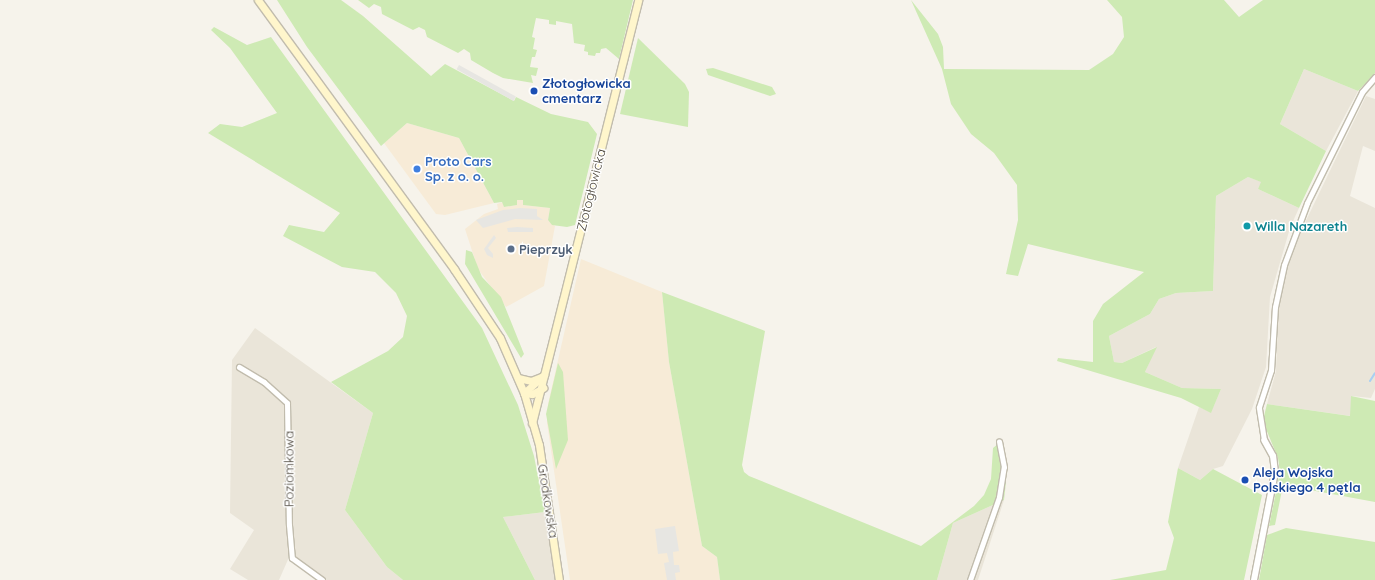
<!DOCTYPE html>
<meta charset="utf-8">
<style>
body{margin:0}
#map{position:relative;width:1375px;height:580px;overflow:hidden;background:#f6f3eb;font-family:Quicksand,sans-serif}
div>[style]{position:absolute}
[style*='--x']{left:calc(var(--x)*1px);top:calc(var(--y)*1px);width:calc(var(--w)*1px);rotate:calc(var(--a)*1deg)}
.residential>*{inset:0;background:#eae5d9}
.commercial>*{inset:0;background:#f7ebd7}
.green>*{inset:0;background:#ceeab4}
.parking>*{inset:0;background:#e7e6e2;transform-origin:0 0}
.stream>*{height:2px;margin:-1px;padding:0 1px;transform-origin:1px;border-radius:1px;background:#a8cff2}
.roads{filter:drop-shadow(1px 0 #c1bcad) drop-shadow(-1px 0 #c1bcad) drop-shadow(0 1px #c1bcad) drop-shadow(0 -1px #c1bcad)}
.minor>*{height:5px;margin:-2.5px;padding:0 2.5px;transform-origin:2.5px;border-radius:2.5px;background:#fff}
.tertiary>*{height:6px;margin:-3px;padding:0 3px;transform-origin:3px;border-radius:3px;background:#fff}
.secondary>*{height:7px;margin:-3.5px;padding:0 3.5px;transform-origin:3.5px;border-radius:3.5px;background:#fff6cc}
.dots>*{width:11px;height:11px;translate:-50% -50%;box-sizing:border-box;border:2px solid #fff;border-radius:50%}
span{translate:-50% -50%;white-space:nowrap;text-align:center;line-height:1.15;-webkit-text-stroke:3px #fff;paint-order:stroke}
.transit-label{font-size:13px;color:#164399;font-weight:700}
.left{translate:0 -50%;text-align:left}
.shop-label{font-size:13px;color:#366cbe;font-weight:700}
.street-label{font-size:13px;color:#4a4439}
.culture-label{font-size:13px;color:#0d838f;font-weight:700}
.service-label{font-size:13px;color:#4e5e75;font-weight:700}
</style>
<div id="map">
<div class="residential">
<i style="clip-path:polygon(1304px 69px,1358px 91px,1326px 151px,1280px 124px)"></i>
<i style="clip-path:polygon(1366px 96px,1375px 99px,1375px 151px,1363px 146px,1350px 196px,1375px 208px,1375px 389px,1371px 398px,1352px 396px,1351px 416px,1267px 404px,1276px 371px,1278px 315px,1287px 260px)"></i>
<i style="clip-path:polygon(1248px 177px,1262px 182px,1258px 189px,1299px 208px,1290px 228px,1270px 297px,1266px 367px,1252px 409px,1223px 466px,1213px 469px,1200px 480px,1178px 468px,1199px 407px,1211px 412px,1221px 389px,1182px 388px,1145px 372px,1156px 347px,1122px 363px,1114px 362px,1109px 336px,1150px 314px,1159px 299px,1176px 293px,1213px 291px,1216px 196px)"></i>
<i style="clip-path:polygon(255px 328px,373px 413px,345px 510px,387px 567px,403px 580px,315px 580px,319px 575px,290px 555px,279px 580px,248px 580px,230px 569px,254px 530px,230px 513px,232px 360px)"></i>
<i style="clip-path:polygon(1004px 500px,978px 580px,937px 580px,953px 523px)"></i>
<i style="clip-path:polygon(545px 512px,555px 580px,535px 580px,503px 517px)"></i>
</div>
<div class="commercial">
<i style="clip-path:polygon(407px 123px,459px 138px,494px 203px,445px 215px,436px 214px,384px 143px)"></i>
<i style="clip-path:polygon(517px 200px,523px 200px,523px 205px,550px 208px,548px 220px,555px 226px,544px 286px,506px 307px,478px 269px,465px 229px,484px 214px,498px 209px,497px 204px,503px 202px,504px 207px,517px 205px)"></i>
<i style="clip-path:polygon(581px 259px,662px 292px,669px 362px,702px 546px,717px 557px,720px 580px,570px 580px,547px 423px,548px 404px)"></i>
</div>
<div class="green">
<i style="clip-path:polygon(277px 0,341px 0,363px 16px,431px 76px,445px 64px,514px 101px,516px 97px,551px 114px,588px 122px,597px 134px,575px 225px,567px 227px,552px 225px,548px 220px,550px 208px,523px 205px,523px 200px,517px 200px,517px 205px,504px 207px,502px 202px,494px 203px,459px 138px,407px 123px,381px 146px,307px 47px)"></i>
<i style="clip-path:polygon(358px 0,633px 0,619px 59px,606px 48px,601px 49px,600px 53px,596px 53px,595px 56px,588px 55px,588px 52px,584px 51px,585px 45px,574px 43px,572px 24px,556px 21px,556px 25px,549px 24px,549px 20px,536px 18px,532px 37px,535px 38px,533px 49px,537px 50px,535px 57px,532px 57px,530px 67px,538px 68px,536px 76px,531px 75px,533px 83px,503px 78px,493px 73px,471px 60px,470px 53px,464px 49px,458px 53px,427px 37px,425px 30px,419px 27px,413px 30px,382px 14px,381px 7px,374px 4px,369px 8px)"></i>
<i style="clip-path:polygon(911px 0,938px 34px,943px 47px,944px 69px,1089px 70px,1113px 54px,1124px 37px,1122px 17px,1107px 0,1224px 0,1239px 17px,1263px 0,1375px 0,1375px 73px,1358px 91px,1304px 69px,1280px 124px,1326px 151px,1299px 208px,1258px 189px,1261px 182px,1248px 177px,1216px 196px,1213px 291px,1176px 293px,1159px 299px,1150px 314px,1109px 336px,1114px 362px,1122px 363px,1157px 347px,1145px 372px,1182px 388px,1221px 389px,1211px 413px,1181px 398px,1057px 361px,1058px 358px,1093px 362px,1093px 321px,1103px 304px,1144px 272px,1028px 244px,1018px 276px,1006px 274px,1018px 220px,1017px 185px,994px 153px,971px 134px,951px 104px,942px 69px)"></i>
<i style="clip-path:polygon(214px 27px,247px 45px,271px 37px,482px 328px,518px 405px,534px 456px,545px 512px,503px 517px,535px 580px,403px 580px,387px 567px,345px 510px,373px 413px,331px 382px,388px 351px,403px 337px,407px 316px,396px 293px,375px 272px,342px 267px,283px 236px,289px 225px,324px 232px,340px 213px,208px 133px,220px 124px,242px 127px,277px 113px,230px 48px,211px 30px)"></i>
<i style="clip-path:polygon(638px 38px,685px 84px,689px 92px,688px 127px,620px 114px)"></i>
<i style="clip-path:polygon(713px 68px,772px 87px,776px 94px,770px 96px,708px 75px,706px 69px)"></i>
<i style="clip-path:polygon(466px 250px,472px 252px,482px 277px,501px 297px,524px 354px,521px 358px,465px 264px)"></i>
<i style="clip-path:polygon(662px 292px,765px 331px,742px 465px,744px 472px,749px 476px,921px 546px,974px 506px,984px 495px,991px 479px,993px 448px,998px 444px,1002px 467px,1000px 479px,1006px 482px,1004px 500px,953px 523px,937px 580px,720px 580px,717px 557px,702px 546px,669px 362px)"></i>
<i style="clip-path:polygon(558px 363px,563px 372px,568px 440px,556px 469px,546px 414px)"></i>
<i style="clip-path:polygon(1351px 396px,1375px 401px,1375px 502px,1283px 485px,1275px 525px,1269px 526px,1280px 472px,1278px 458px,1266px 429px,1264px 416px,1267px 404px,1350px 416px)"></i>
<i style="clip-path:polygon(1178px 468px,1200px 480px,1213px 469px,1262px 495px,1244px 580px,1110px 580px,1166px 570px,1174px 538px,1168px 522px)"></i>
<i style="clip-path:polygon(1286px 528px,1375px 542px,1375px 580px,1259px 580px,1267px 535px)"></i>
</div>
<div class="parking">
<i style="left:459px;top:65px;width:65px;height:5px;rotate:29deg"></i>
<i style="clip-path:polygon(520px 208px,537px 209px,537px 216px,543px 220px,515px 219px,483px 228px,476px 220px,503px 210px)"></i>
<i style="clip-path:polygon(517px 227px,533px 228px,533px 232px,508px 232px,507px 228px)"></i>
<i style="clip-path:polygon(494px 235px,496px 238px,488px 248px,493px 254px,493px 258px,487px 255px,484px 249px)"></i>
<i style="clip-path:polygon(675px 526px,679px 551px,673px 552px,674px 565px,679px 565px,680px 572px,675px 573px,676px 580px,667px 580px,664px 563px,669px 562px,667px 553px,658px 554px,655px 529px)"></i>
</div>
<div class="stream">
<i style="--x:1370;--y:381;--w:9;--a:-58"></i>
</div>
<div class="roads">
<div class="minor">
<i style="--x:239;--y:367;--w:29;--a:31"></i>
<i style="--x:264;--y:382;--w:31;--a:42"></i>
<i style="--x:287;--y:403;--w:122;--a:89.1"></i>
<i style="--x:289;--y:525;--w:33;--a:85"></i>
<i style="--x:292;--y:558;--w:37;--a:36"></i>
<i style="--x:1264;--y:440;--w:33;--a:-99"></i>
<i style="--x:1259;--y:407;--w:39;--a:-72"></i>
<i style="--x:1271;--y:370;--w:63;--a:-86.4"></i>
<i style="--x:1275;--y:307;--w:43;--a:-77.9"></i>
<i style="--x:1284;--y:265;--w:66;--a:-69.6"></i>
<i style="--x:1307;--y:203;--w:124;--a:-63.6"></i>
<i style="--x:1362;--y:92;--w:20;--a:-49"></i>
<i style="--x:970;--y:580;--w:88;--a:-70.7"></i>
<i style="--x:999;--y:497;--w:30;--a:-81"></i>
<i style="--x:1004;--y:467;--w:26;--a:-101"></i>
</div>
<div class="tertiary">
<i style="--x:1254;--y:580;--w:110;--a:-79"></i>
<i style="--x:1275;--y:472;--w:16;--a:-97"></i>
<i style="--x:1273;--y:456;--w:18;--a:-119"></i>
</div>
<div class="secondary">
<i style="--x:258;--y:0;--w:333;--a:53.9"></i>
<i style="--x:454;--y:269;--w:83;--a:56.3"></i>
<i style="--x:500;--y:338;--w:60;--a:66.4"></i>
<i style="--x:524;--y:393;--w:54;--a:73.9"></i>
<i style="--x:539;--y:445;--w:136;--a:81.6"></i>
<i style="--x:518;--y:378;--w:13;--a:13"></i>
<i style="--x:531;--y:381;--w:11;--a:-22"></i>
<i style="--x:524;--y:393;--w:27;--a:-42"></i>
<i style="--x:524;--y:393;--w:8;--a:7"></i>
<i style="--x:532;--y:394;--w:13;--a:-29"></i>
<i style="--x:532;--y:423;--w:436;--a:-75.9"></i>
</div>
</div>
<div class="dots">
<i style="left:534px;top:91px;background:#1a4fb4"></i>
<i style="left:417px;top:169px;background:#3f7fe0"></i>
<i style="left:1247px;top:226px;background:#0f9aa8"></i>
<i style="left:511px;top:249px;background:#5c6f8a"></i>
<i style="left:1245px;top:480px;background:#1a4fb4"></i>
</div>
<div class="transit-label">
<span class="left" style="left:542px;top:91px">Złotogłowicka<br>cmentarz</span>
<span class="left" style="left:1253px;top:480px">Aleja Wojska<br>Polskiego 4 pętla</span>
</div>
<div class="shop-label">
<span class="left" style="left:425px;top:169px">Proto Cars<br>Sp. z o. o.</span>
</div>
<div class="street-label">
<span style="left:591px;top:190px;rotate:-76deg">Złotogłowicka</span>
<span style="left:289px;top:469px;rotate:-90deg">Poziomkowa</span>
<span style="left:548px;top:501px;rotate:81deg">Grodkowska</span>
</div>
<div class="culture-label">
<span class="left" style="left:1255px;top:226px">Willa Nazareth</span>
</div>
<div class="service-label">
<span class="left" style="left:519px;top:249px">Pieprzyk</span>
</div>
</div>
